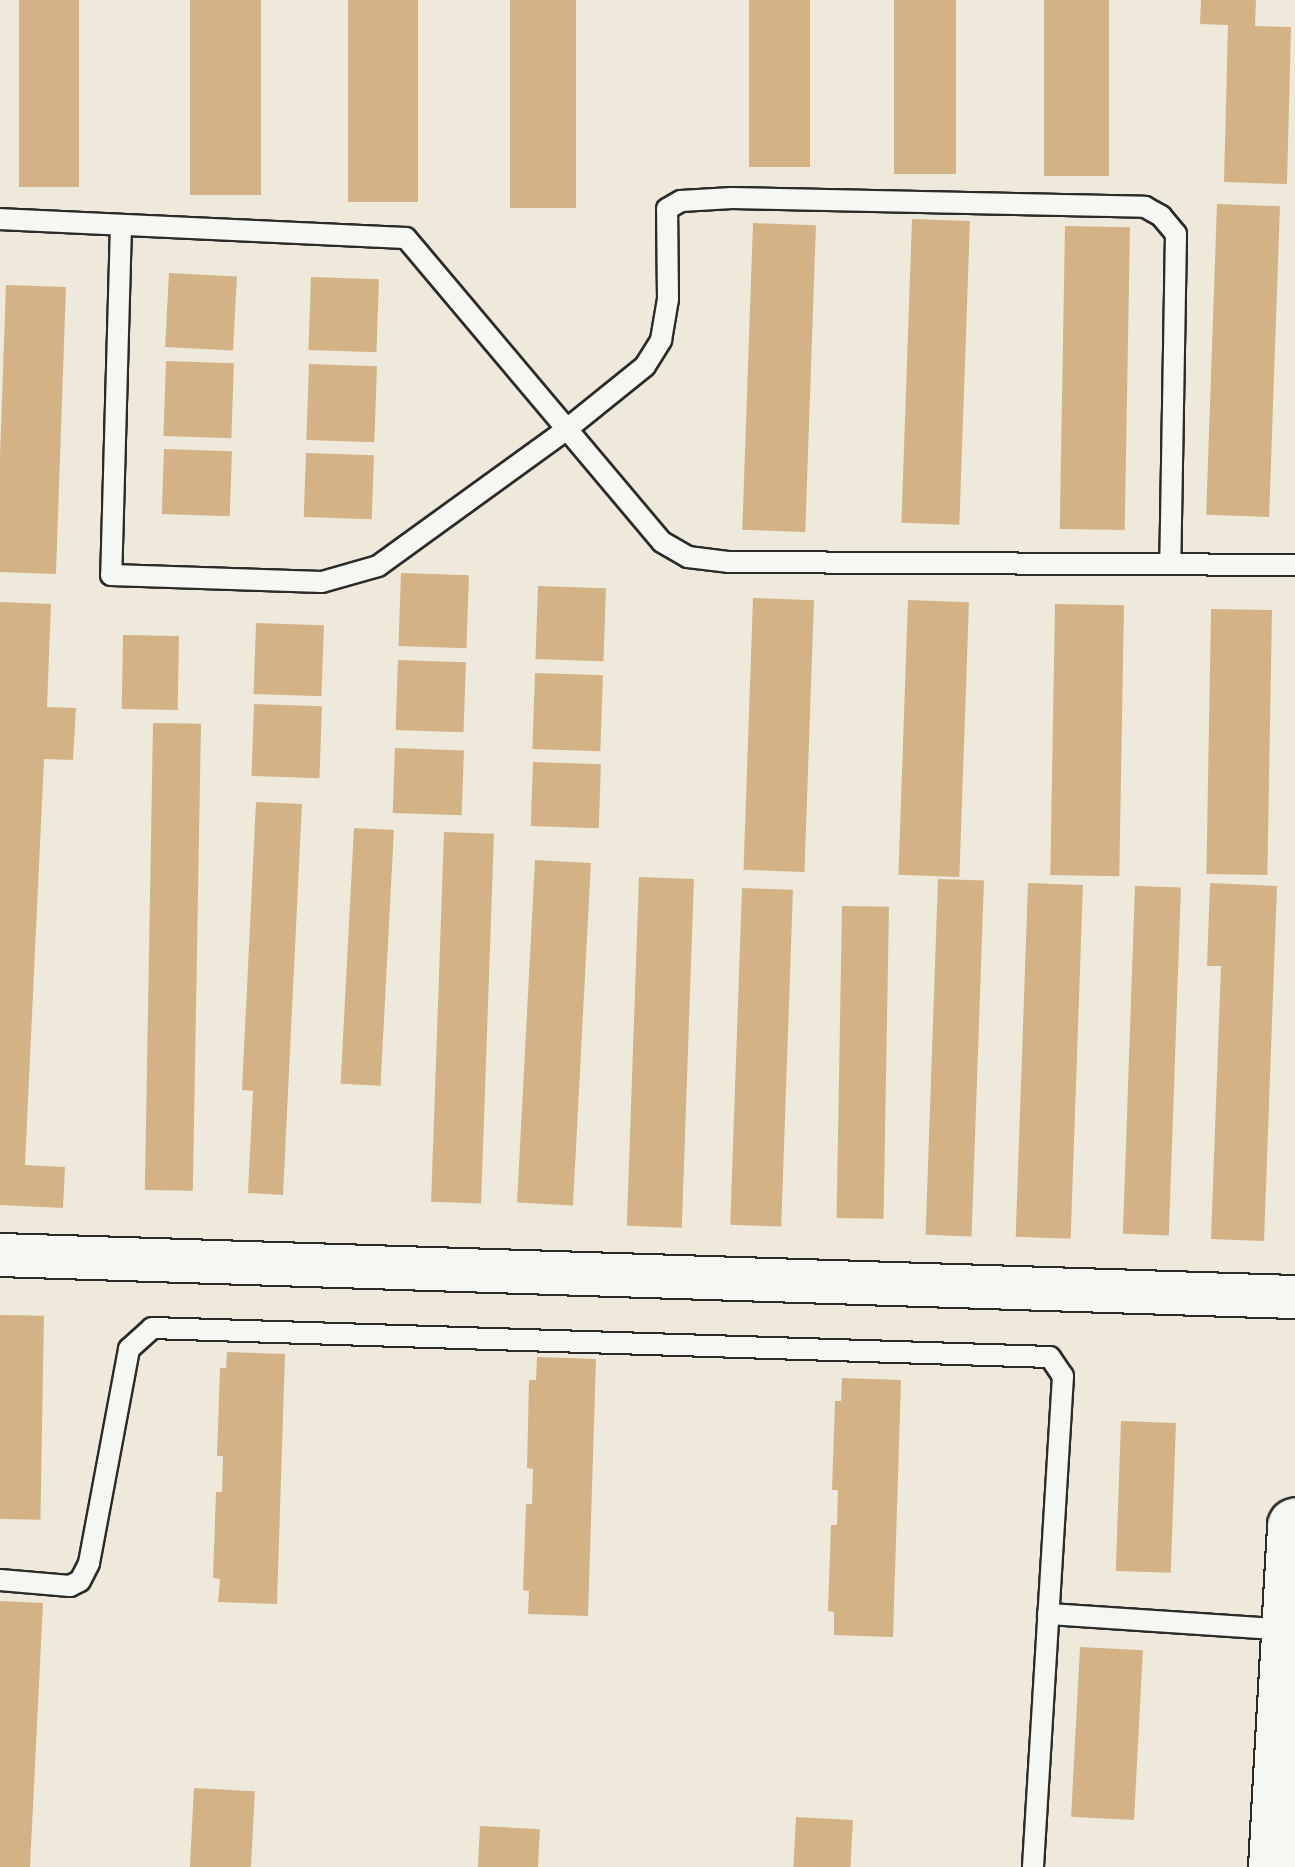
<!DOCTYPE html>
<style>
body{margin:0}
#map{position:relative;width:1295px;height:1867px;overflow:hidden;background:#efe9dc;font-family:Mynerve,sans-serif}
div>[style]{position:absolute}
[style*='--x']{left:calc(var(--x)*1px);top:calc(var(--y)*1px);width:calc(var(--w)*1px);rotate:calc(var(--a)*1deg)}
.building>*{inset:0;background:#d3b386;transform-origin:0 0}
.roads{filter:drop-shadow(2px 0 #2b2b2b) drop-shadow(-2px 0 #2b2b2b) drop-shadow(0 2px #2b2b2b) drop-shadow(0 -2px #2b2b2b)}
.lane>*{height:20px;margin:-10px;padding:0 10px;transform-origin:10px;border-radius:10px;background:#f6f6f2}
.street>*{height:42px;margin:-21px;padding:0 21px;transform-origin:21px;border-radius:21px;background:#f6f6f2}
.secondary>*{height:55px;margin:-27.5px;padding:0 27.5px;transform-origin:27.5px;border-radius:27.5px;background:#f6f6f2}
span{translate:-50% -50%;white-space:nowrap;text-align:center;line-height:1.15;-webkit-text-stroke:8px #f6f6f2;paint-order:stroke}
</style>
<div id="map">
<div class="building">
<i style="left:19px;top:0;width:60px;height:187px"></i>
<i style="left:190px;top:0;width:71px;height:195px"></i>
<i style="left:348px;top:0;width:70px;height:202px"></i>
<i style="left:510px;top:0;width:66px;height:208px"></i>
<i style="left:749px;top:0;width:61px;height:167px"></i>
<i style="left:894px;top:0;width:62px;height:174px"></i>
<i style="left:1044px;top:0;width:65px;height:176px"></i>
<i style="clip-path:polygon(1201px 0,1256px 0,1255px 26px,1291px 27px,1287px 184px,1224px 182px,1228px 25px,1200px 24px)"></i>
<i style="left:1217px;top:204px;width:63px;height:311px;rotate:2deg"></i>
<i style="left:912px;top:219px;width:58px;height:304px;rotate:2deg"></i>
<i style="left:753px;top:223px;width:63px;height:307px;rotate:2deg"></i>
<i style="left:1065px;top:226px;width:65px;height:303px;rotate:1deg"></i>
<i style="left:169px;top:273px;width:68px;height:74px;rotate:3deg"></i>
<i style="left:311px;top:277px;width:68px;height:73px;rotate:2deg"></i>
<i style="left:6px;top:285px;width:60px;height:287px;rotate:2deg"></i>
<i style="left:166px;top:361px;width:68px;height:75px;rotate:2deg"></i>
<i style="left:309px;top:364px;width:68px;height:76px;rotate:2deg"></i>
<i style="left:164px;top:449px;width:68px;height:65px;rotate:2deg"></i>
<i style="left:306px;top:453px;width:68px;height:64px;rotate:2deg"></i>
<i style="left:401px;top:573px;width:68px;height:73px;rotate:2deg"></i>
<i style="left:538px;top:586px;width:68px;height:73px;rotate:2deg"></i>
<i style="left:753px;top:598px;width:61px;height:272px;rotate:2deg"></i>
<i style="left:908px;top:600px;width:61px;height:275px;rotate:2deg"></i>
<i style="clip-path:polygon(0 602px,51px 604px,47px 707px,76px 708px,73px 760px,44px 759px,25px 1165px,65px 1167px,63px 1208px,0 1205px)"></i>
<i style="left:1055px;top:604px;width:69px;height:271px;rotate:1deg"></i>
<i style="left:1211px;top:609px;width:61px;height:265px;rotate:1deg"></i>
<i style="left:256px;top:623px;width:68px;height:71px;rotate:2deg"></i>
<i style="left:123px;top:635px;width:56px;height:74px;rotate:1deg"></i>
<i style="left:398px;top:660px;width:68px;height:70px;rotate:2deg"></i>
<i style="left:535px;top:673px;width:68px;height:76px;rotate:2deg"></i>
<i style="left:254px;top:704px;width:68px;height:72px;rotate:2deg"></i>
<i style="left:153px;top:723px;width:48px;height:467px;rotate:1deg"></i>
<i style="left:395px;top:748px;width:69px;height:65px;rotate:2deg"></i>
<i style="left:533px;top:762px;width:68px;height:64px;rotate:2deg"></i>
<i style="clip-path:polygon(256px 802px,302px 804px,283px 1195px,248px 1193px,253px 1091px,242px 1090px)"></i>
<i style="left:354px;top:828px;width:40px;height:256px;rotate:3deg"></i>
<i style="left:444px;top:832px;width:50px;height:370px;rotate:2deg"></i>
<i style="left:535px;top:860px;width:56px;height:343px;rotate:3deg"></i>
<i style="left:639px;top:877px;width:55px;height:349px;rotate:2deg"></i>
<i style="left:938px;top:879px;width:46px;height:356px;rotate:2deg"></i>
<i style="left:1028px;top:883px;width:55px;height:354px;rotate:2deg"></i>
<i style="clip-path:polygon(1210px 883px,1277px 886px,1264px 1241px,1211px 1239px,1221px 966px,1207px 966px)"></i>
<i style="left:1135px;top:886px;width:46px;height:348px;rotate:2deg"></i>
<i style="left:742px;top:888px;width:51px;height:337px;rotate:2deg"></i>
<i style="left:842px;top:906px;width:47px;height:312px;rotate:1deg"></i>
<i style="left:0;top:1315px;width:44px;height:204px;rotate:1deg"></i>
<i style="clip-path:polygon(227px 1352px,285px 1354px,277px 1604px,218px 1602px,220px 1579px,213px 1578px,216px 1492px,222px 1492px,223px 1456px,217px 1456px,220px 1368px,226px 1368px)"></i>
<i style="clip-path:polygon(537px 1357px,596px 1359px,588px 1616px,528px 1614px,529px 1591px,523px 1590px,526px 1504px,532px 1504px,533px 1469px,527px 1468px,529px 1380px,536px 1380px)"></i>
<i style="clip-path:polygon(842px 1378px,901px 1380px,893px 1637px,834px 1635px,834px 1612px,828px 1611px,831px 1525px,837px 1525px,838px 1490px,832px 1490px,835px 1401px,841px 1401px)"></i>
<i style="left:1121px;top:1421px;width:55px;height:150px;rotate:2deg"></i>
<i style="clip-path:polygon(0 1601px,43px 1603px,30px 1867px,0 1867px)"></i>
<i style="left:1080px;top:1647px;width:63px;height:170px;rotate:3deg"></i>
<i style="left:194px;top:1788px;width:61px;height:79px;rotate:3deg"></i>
<i style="left:796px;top:1817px;width:57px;height:50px;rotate:3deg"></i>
<i style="left:480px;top:1826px;width:60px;height:41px;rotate:3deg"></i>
</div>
<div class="roads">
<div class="lane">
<i style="--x:0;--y:219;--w:406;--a:2.7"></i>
<i style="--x:406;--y:238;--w:397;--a:49.9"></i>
<i style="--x:662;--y:542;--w:30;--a:30"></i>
<i style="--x:688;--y:557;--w:40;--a:7.1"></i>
<i style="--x:728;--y:562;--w:567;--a:0.3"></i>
<i style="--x:121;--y:225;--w:350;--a:91.6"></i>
<i style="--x:111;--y:575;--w:211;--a:1.9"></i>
<i style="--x:322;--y:582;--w:58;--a:-15.9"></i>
<i style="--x:378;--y:566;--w:233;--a:-35.9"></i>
<i style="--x:567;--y:429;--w:100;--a:-38.9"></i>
<i style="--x:645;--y:366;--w:31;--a:-58"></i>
<i style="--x:661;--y:340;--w:42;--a:-80.3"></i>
<i style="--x:668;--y:299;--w:90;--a:-90.6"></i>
<i style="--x:667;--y:209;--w:16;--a:-30"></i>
<i style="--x:681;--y:201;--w:51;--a:-3.4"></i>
<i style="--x:732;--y:198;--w:413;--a:1.2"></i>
<i style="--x:1145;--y:207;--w:18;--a:29"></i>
<i style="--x:1161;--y:216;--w:23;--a:50"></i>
<i style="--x:1176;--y:234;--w:330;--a:91"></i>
<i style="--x:0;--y:1580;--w:70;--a:4.9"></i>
<i style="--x:70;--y:1586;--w:11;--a:-27"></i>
<i style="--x:80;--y:1581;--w:20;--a:-63"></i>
<i style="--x:89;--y:1563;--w:218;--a:-79.4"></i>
<i style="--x:129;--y:1349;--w:31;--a:-42"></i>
<i style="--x:152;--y:1328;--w:898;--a:1.85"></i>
<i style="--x:1050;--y:1357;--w:23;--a:56"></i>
<i style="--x:1063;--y:1376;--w:492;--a:93.5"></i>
<i style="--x:1048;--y:1614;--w:240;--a:3.8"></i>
</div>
<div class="street">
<i style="--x:0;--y:1255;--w:1296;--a:1.86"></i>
</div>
<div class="secondary">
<i style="--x:1276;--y:1867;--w:342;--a:-86.8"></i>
</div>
</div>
</div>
